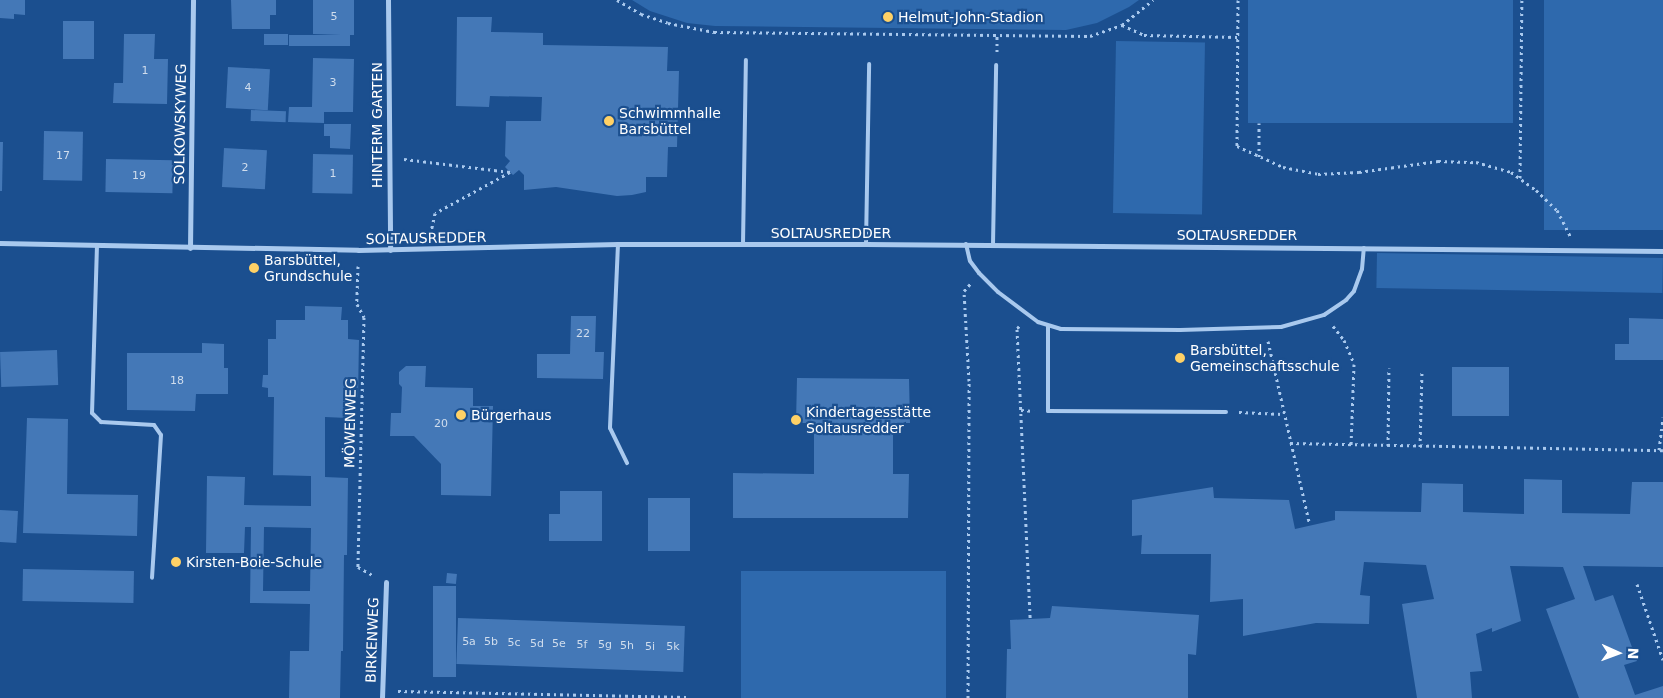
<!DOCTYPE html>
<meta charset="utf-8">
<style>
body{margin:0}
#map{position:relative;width:1663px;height:698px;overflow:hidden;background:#1b4f8f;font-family:"DejaVu Sans",sans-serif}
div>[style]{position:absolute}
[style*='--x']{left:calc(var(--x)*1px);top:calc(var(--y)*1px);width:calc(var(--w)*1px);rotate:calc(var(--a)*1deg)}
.green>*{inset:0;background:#2e69ad;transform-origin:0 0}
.building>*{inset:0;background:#4478b7;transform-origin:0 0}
.path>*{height:3px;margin-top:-1.5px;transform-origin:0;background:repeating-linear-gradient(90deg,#a9c9ee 0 2.5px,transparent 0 6.5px)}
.lane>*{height:4px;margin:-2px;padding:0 2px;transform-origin:2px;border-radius:2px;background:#a9c9ee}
.street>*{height:5px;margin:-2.5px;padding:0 2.5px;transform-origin:2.5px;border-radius:2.5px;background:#a9c9ee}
.dots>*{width:14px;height:14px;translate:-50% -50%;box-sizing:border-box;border:2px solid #1b4f8f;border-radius:50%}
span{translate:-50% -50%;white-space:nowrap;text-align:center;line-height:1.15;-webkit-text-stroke:4.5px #1b4f8f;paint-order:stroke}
.number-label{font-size:11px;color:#d0dded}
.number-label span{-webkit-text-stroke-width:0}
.poi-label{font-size:14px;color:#fff}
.left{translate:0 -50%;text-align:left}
.street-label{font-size:14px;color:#fff}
.north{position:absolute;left:1593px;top:628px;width:50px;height:50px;-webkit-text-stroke:4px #1b4f8f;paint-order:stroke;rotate:92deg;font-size:14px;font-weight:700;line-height:20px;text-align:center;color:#fff}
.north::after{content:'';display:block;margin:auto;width:18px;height:22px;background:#fff;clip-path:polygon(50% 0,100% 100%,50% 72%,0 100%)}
</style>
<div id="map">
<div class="green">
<i style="clip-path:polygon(632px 0,1139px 0,1129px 7px,1097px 23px,1066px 30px,715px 26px,687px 23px,650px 11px)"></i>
<i style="left:1248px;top:0;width:265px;height:123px"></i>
<i style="left:1544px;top:0;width:119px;height:230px"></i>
<i style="left:1116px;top:41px;width:89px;height:172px;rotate:1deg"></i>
<i style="left:1377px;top:253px;width:286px;height:35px;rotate:1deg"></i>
<i style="left:741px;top:571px;width:205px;height:127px"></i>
</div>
<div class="building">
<i style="clip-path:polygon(0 0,25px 0,25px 15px,14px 14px,14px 19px,0 18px)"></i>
<i style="clip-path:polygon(231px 0,276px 0,276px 15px,270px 15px,270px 29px,232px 29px)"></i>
<i style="clip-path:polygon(313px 0,354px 0,354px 35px,350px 35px,350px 46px,289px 46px,289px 35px,341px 35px,313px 34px)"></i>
<i style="clip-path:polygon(457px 17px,492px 17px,491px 32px,543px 33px,543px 45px,668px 47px,667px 71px,679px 71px,677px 147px,668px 147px,667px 177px,646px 177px,646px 192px,632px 195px,617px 196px,556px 187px,524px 190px,524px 175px,519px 170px,513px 175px,505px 167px,510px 161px,505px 156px,506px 121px,541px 121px,542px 97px,490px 96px,489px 107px,456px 106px)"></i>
<i style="left:63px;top:21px;width:31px;height:38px"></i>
<i style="clip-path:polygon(124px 34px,155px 34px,154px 59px,168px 59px,167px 104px,113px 103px,114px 83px,123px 83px)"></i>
<i style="left:264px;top:34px;width:24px;height:11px"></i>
<i style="clip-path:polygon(313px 58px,354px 59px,353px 112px,324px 112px,324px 123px,288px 122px,289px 107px,312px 107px)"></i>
<i style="left:228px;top:67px;width:42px;height:41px;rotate:3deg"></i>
<i style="left:251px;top:110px;width:35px;height:11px;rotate:2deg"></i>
<i style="clip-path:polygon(324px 124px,351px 124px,350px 149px,330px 148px,330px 136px,324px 136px)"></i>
<i style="left:44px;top:131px;width:39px;height:49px;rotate:1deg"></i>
<i style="clip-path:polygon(0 142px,3px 142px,2px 191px,0 191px)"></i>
<i style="left:224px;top:148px;width:43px;height:39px;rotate:3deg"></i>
<i style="left:313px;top:154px;width:40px;height:39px;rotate:1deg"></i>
<i style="left:106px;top:159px;width:67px;height:33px;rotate:1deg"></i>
<i style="clip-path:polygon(evenodd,305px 306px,342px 307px,341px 320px,348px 320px,348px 339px,359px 340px,358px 397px,348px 397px,347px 418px,325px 417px,325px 477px,348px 478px,347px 555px,344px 555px,343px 651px,341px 651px,340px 698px,289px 698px,290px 651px,309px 651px,310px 604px,250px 603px,251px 527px,245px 527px,244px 553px,206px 553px,207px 476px,245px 477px,244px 505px,311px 506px,311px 476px,273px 475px,274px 397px,268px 397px,268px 388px,262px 387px,263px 375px,268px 375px,268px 339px,276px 339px,276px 320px,305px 320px,305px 306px,264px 527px,311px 528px,310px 591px,263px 591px,264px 527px)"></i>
<i style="clip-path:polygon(571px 316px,596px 316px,595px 352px,604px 352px,603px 379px,537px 378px,537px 354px,570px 354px)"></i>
<i style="clip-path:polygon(1629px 318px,1663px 319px,1663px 360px,1615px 360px,1615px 344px,1629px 344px)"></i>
<i style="clip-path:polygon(202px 343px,224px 344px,224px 368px,228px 368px,228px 394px,196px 394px,195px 411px,127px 410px,127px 353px,202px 353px)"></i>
<i style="left:57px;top:350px;width:35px;height:57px;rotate:88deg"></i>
<i style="clip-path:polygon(406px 366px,426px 366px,425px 387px,473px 388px,473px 406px,493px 406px,491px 496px,441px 495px,441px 464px,414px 436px,390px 436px,391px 413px,401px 413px,402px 387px,399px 384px,399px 372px)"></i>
<i style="left:1452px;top:367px;width:57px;height:49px"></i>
<i style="clip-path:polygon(797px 378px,909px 379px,910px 423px,893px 423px,893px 474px,909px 474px,908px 518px,733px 518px,733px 473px,814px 474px,814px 423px,796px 423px)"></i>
<i style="clip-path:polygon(27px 418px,68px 419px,67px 494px,138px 495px,137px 536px,23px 533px)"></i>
<i style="clip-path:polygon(1524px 479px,1562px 480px,1562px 513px,1630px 514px,1632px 482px,1663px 482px,1663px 567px,1583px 566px,1595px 601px,1613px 595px,1637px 661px,1624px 665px,1635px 695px,1663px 686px,1663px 698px,1579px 698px,1546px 609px,1575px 599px,1563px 567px,1510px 566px,1521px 621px,1492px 632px,1492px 628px,1476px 634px,1482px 671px,1470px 672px,1472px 698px,1417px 698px,1402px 604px,1434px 599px,1426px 565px,1364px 562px,1360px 595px,1370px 596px,1369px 624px,1316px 623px,1243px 636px,1243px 599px,1210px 602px,1211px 554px,1141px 554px,1142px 535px,1132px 536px,1132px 500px,1213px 487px,1214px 498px,1289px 500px,1295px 529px,1335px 520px,1335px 511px,1421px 512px,1422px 483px,1463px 484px,1463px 512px,1524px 514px)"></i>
<i style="clip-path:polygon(560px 491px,602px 491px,602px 541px,549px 541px,549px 514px,560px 514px)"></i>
<i style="left:648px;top:498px;width:42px;height:53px"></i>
<i style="left:0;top:510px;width:18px;height:32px;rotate:3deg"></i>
<i style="left:23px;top:569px;width:111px;height:32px;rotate:1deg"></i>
<i style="left:447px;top:573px;width:10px;height:10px;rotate:6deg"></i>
<i style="left:433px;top:586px;width:23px;height:91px"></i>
<i style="clip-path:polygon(1052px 606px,1199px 615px,1196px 655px,1188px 654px,1188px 698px,1006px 698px,1007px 649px,1011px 649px,1010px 620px,1050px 618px)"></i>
<i style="left:458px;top:618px;width:227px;height:46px;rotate:2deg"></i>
</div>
<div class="path">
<i style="--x:617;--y:0;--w:28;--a:30"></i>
<i style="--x:641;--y:14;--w:28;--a:18"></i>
<i style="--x:668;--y:23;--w:47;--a:11.1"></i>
<i style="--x:714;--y:32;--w:376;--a:0.6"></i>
<i style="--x:1090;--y:36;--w:34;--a:-19"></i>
<i style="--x:1122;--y:25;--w:40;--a:-39"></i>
<i style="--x:1238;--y:0;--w:146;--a:90.4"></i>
<i style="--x:1237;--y:146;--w:51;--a:24.5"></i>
<i style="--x:1283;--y:167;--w:36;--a:11"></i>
<i style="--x:1318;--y:174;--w:41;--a:-2.8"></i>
<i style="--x:1359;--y:172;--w:80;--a:-7.9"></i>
<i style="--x:1438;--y:161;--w:38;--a:2"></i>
<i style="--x:1476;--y:162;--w:36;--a:16"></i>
<i style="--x:1511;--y:172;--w:31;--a:36"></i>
<i style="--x:1536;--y:190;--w:29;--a:44"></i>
<i style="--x:1557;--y:210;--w:29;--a:63"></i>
<i style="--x:1122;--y:25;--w:24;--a:24"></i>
<i style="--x:1144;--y:35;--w:94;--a:1.2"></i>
<i style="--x:997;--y:52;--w:17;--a:-90"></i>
<i style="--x:1259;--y:157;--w:34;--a:-90"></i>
<i style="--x:404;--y:159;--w:107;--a:7"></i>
<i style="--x:510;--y:172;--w:85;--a:151.3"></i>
<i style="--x:435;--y:213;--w:19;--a:102"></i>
<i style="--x:1520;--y:178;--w:178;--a:-89.4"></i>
<i style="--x:358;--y:266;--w:38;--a:92"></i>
<i style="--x:357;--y:304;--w:15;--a:62"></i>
<i style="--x:364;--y:317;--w:250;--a:91.4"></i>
<i style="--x:358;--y:567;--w:18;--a:29"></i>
<i style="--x:1019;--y:326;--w:4;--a:124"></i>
<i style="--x:1017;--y:329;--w:290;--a:87.4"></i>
<i style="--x:1333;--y:326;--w:18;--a:52"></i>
<i style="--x:1344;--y:340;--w:26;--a:67"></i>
<i style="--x:1354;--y:364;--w:81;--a:92.1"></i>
<i style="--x:1268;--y:341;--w:186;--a:77.2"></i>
<i style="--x:1021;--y:410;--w:13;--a:4"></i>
<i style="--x:1239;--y:412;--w:44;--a:2.6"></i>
<i style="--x:1290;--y:443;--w:373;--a:1.1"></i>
<i style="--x:1388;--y:446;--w:78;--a:-89.3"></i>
<i style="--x:1420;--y:447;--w:77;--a:-88.5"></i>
<i style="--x:1659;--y:450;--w:33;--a:-83"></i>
<i style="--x:1637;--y:584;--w:80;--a:71.1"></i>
<i style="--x:398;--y:691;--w:289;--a:1.2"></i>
<i style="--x:968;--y:698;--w:317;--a:-89.8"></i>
<i style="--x:969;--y:381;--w:90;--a:-93.2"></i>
<i style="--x:964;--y:291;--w:11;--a:-49"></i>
</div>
<div class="lane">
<i style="--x:618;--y:244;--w:184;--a:92.5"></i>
<i style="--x:610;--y:428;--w:39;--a:64"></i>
<i style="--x:743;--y:244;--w:184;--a:-89.1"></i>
<i style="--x:866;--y:244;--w:180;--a:-89"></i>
<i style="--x:966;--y:244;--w:17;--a:77"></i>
<i style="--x:970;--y:261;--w:15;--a:53"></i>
<i style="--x:979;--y:273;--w:27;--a:45"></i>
<i style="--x:998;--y:292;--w:50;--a:36.9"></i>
<i style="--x:1038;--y:322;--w:24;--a:17"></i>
<i style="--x:1061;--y:329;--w:119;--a:0.5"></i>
<i style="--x:1180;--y:330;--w:101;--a:-1.7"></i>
<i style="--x:1281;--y:327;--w:45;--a:-15.6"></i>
<i style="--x:1324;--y:315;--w:27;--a:-34"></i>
<i style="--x:1346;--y:300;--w:12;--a:-48"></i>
<i style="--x:1354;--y:291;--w:23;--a:-70"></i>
<i style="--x:1362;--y:269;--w:21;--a:-85"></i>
<i style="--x:97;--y:245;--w:168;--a:91.7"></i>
<i style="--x:92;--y:413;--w:13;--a:45"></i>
<i style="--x:101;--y:422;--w:53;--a:3.2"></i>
<i style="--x:154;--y:425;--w:12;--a:55"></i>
<i style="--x:161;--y:435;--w:143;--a:93.6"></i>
<i style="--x:993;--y:245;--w:180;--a:-89"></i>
<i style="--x:1048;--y:326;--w:85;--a:90"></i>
<i style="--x:1048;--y:411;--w:178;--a:0.3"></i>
</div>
<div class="street">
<i style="--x:388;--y:0;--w:250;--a:89.5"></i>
<i style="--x:0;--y:243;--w:358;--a:1.1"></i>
<i style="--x:358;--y:250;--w:260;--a:-1.3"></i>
<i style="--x:618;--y:244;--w:248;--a:0"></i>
<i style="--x:866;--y:244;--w:797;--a:0.5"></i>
<i style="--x:190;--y:248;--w:248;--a:-89.3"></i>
<i style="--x:382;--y:698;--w:116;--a:-88"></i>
</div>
<div class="dots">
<i style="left:888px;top:17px;background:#ffd166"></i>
<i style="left:609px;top:121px;background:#ffd166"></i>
<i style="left:254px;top:268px;background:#ffd166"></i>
<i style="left:1180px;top:358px;background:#ffd166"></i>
<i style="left:461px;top:415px;background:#ffd166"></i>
<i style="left:796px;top:420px;background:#ffd166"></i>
<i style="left:176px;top:562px;background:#ffd166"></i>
</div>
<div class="number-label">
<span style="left:334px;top:17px">5</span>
<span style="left:145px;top:71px">1</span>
<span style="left:333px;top:83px">3</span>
<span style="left:248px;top:88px">4</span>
<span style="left:63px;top:156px">17</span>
<span style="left:245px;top:168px">2</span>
<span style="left:333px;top:174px">1</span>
<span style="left:139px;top:176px">19</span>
<span style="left:583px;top:334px">22</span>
<span style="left:177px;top:381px">18</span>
<span style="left:441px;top:424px">20</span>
<span style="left:469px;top:642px">5a</span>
<span style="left:491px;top:642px">5b</span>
<span style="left:514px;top:643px">5c</span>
<span style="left:537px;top:644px">5d</span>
<span style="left:559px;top:644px">5e</span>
<span style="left:582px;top:645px">5f</span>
<span style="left:605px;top:645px">5g</span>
<span style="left:627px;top:646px">5h</span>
<span style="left:650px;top:647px">5i</span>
<span style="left:673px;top:647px">5k</span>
</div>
<div class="poi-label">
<span class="left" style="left:898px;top:17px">Helmut-John-Stadion</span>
<span class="left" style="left:619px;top:121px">Schwimmhalle<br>Barsbüttel</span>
<span class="left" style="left:264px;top:268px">Barsbüttel,<br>Grundschule</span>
<span class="left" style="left:1190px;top:358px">Barsbüttel,<br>Gemeinschaftsschule</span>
<span class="left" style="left:806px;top:420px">Kindertagesstätte<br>Soltausredder</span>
<span class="left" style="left:471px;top:415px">Bürgerhaus</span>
<span class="left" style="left:186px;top:562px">Kirsten-Boie-Schule</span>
</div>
<div class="street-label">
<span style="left:180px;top:124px;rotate:-89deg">SOLKOWSKYWEG</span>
<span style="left:377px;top:125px;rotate:-90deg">HINTERM GARTEN</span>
<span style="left:831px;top:233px">SOLTAUSREDDER</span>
<span style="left:1237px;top:235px">SOLTAUSREDDER</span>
<span style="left:426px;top:238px;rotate:-1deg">SOLTAUSREDDER</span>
<span style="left:350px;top:423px;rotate:-89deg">MÖWENWEG</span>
<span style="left:372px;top:640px;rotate:-88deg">BIRKENWEG</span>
</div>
<div class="north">N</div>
</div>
